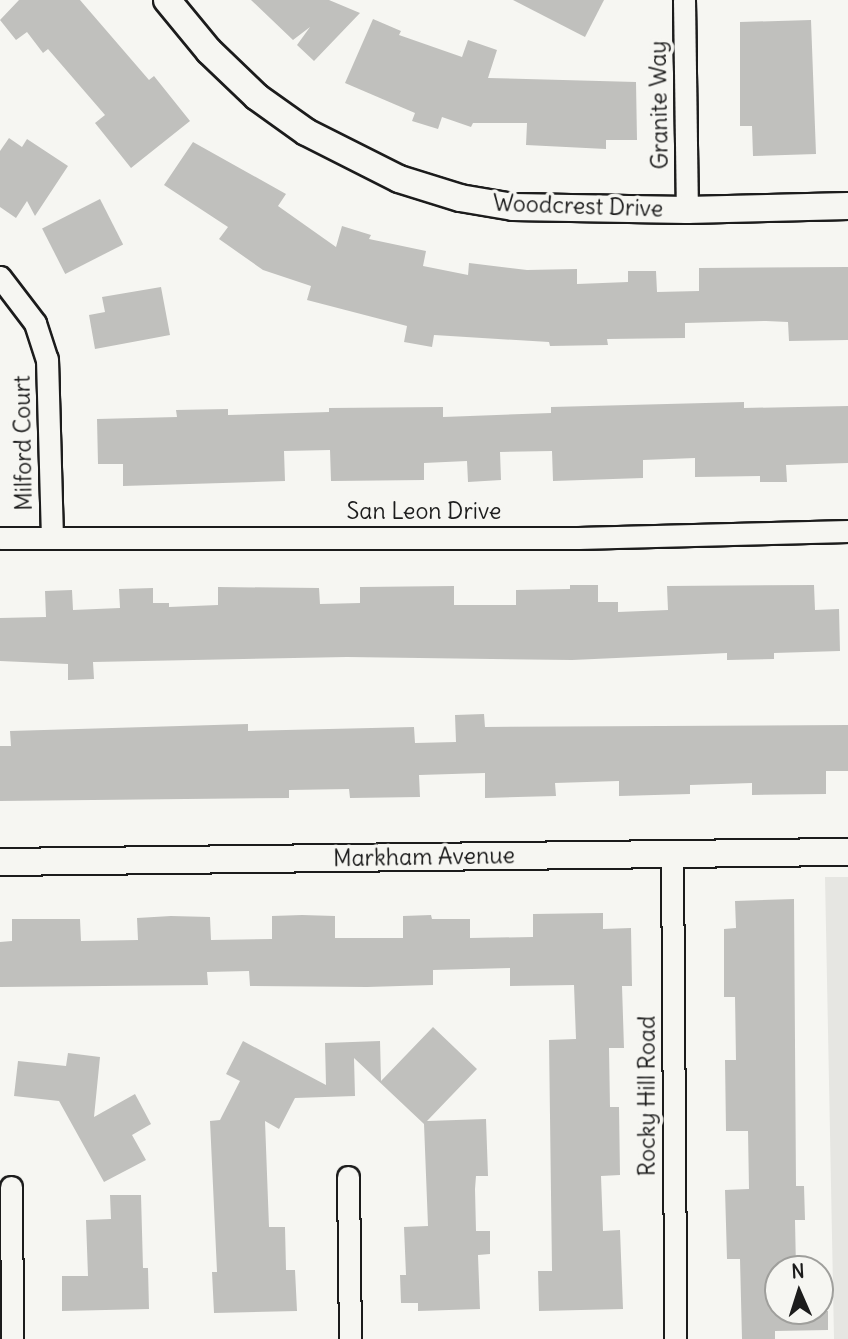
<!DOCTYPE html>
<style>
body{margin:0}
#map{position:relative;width:848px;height:1339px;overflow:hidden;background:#f6f6f2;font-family:Delius,sans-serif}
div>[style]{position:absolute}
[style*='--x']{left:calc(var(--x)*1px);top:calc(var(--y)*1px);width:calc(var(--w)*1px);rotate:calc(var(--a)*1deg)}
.built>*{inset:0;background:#e6e6e2}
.building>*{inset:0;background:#c0c0bd;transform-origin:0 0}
.roads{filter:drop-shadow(2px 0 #1c1c1c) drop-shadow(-2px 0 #1c1c1c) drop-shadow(0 2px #1c1c1c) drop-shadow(0 -2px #1c1c1c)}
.minor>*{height:21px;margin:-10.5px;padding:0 10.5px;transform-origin:10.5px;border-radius:10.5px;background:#f6f6f2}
.tertiary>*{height:26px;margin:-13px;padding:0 13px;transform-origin:13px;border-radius:13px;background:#f6f6f2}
span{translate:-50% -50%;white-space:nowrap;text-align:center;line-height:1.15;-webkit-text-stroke:7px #f6f6f2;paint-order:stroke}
.street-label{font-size:23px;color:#1c1c1c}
.north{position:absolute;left:764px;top:1255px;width:70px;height:70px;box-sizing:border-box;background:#f6f6f2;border:2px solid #9f9f9c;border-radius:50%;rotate:357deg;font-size:19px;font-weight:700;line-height:28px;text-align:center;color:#1c1c1c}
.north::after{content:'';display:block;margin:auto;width:24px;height:32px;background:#1c1c1c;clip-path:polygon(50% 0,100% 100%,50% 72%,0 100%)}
</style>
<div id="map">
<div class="built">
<i style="clip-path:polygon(825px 877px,848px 877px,848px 1339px,834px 1339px)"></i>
</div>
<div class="building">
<i style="clip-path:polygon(19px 0,80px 0,149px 80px,154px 76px,190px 121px,131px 168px,95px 123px,105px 115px,48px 49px,43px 53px,27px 32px,16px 40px,0 20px)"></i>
<i style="clip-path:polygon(251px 0,329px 0,360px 13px,314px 61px,297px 45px,310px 27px,293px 40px)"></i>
<i style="clip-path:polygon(513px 0,604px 0,585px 37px)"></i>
<i style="clip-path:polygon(373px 19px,401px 31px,399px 35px,462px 57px,468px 40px,497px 50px,488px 78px,636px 82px,637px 140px,606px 140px,606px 149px,526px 145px,527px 123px,473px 123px,471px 127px,442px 117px,438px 129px,412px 121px,415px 113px,345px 83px)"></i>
<i style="clip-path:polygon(811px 20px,816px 154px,753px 156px,752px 126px,740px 126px,740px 22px)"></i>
<i style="clip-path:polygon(9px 138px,22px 147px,27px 139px,68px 166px,35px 216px,27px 201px,16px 218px,0 207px,0 151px)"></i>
<i style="clip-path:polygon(193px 142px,286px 194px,278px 206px,336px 247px,342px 226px,371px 235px,369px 239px,426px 251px,423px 266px,468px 275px,469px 263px,527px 270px,577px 269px,577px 284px,628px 282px,628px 271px,656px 271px,657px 292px,699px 291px,699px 268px,848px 267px,848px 340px,789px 341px,788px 322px,766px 321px,685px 323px,685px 338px,607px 339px,608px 345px,550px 346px,549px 342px,434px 335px,432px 347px,404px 342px,407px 326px,307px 300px,311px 286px,263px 270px,219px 239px,228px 227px,164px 185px)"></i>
<i style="left:100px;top:199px;width:51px;height:65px;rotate:63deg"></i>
<i style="clip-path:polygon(161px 287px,170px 335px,95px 349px,89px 315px,105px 312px,102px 297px)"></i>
<i style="clip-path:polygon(744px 402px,744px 408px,848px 406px,848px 463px,786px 465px,787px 482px,760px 482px,760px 476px,695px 477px,695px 458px,643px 460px,643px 478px,553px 481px,552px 451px,500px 452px,501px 480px,468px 482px,467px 461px,424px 463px,424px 480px,331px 481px,330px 450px,284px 451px,285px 481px,123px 486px,123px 464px,98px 464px,97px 419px,177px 417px,176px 410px,228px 409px,228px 415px,329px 412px,329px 408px,443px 407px,443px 417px,551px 413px,551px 407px)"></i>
<i style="clip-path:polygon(570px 585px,598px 585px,598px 602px,618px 602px,618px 612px,668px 610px,667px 586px,814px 585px,815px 610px,839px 609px,840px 651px,774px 653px,774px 659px,727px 660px,727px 653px,572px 660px,347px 657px,93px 662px,94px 679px,68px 680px,68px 664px,0 661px,0 618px,46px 617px,45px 591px,72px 590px,73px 610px,120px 608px,119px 589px,153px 588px,153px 603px,169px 603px,169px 607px,218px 605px,218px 587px,319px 588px,320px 604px,360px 603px,360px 587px,454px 586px,454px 605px,516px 605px,516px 590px,570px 589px)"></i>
<i style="clip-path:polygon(484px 714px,485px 727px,848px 725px,848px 771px,826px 771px,826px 794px,752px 795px,752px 783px,690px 785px,690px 794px,619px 796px,619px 781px,555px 783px,556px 796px,485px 798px,485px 773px,419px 775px,420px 797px,350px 798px,349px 789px,289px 790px,289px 798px,0 801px,0 746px,11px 746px,10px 731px,248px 724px,248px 731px,414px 727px,415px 743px,456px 742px,455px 715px)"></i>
<i style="clip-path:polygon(794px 899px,796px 1186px,804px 1186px,805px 1220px,795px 1220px,796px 1269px,778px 1269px,778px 1311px,828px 1311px,828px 1330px,775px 1331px,775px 1339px,742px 1339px,740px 1259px,727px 1259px,725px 1190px,749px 1189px,748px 1131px,726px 1131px,725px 1060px,736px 1060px,735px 997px,724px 997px,724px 929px,736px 928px,735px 901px)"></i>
<i style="clip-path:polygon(603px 913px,603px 929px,631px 928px,632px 986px,622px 986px,624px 1048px,609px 1048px,610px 1107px,619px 1107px,620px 1175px,601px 1176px,603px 1231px,620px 1230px,623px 1309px,539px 1311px,538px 1271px,552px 1271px,549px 1040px,576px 1039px,574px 985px,510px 986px,510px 968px,433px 970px,433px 985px,367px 987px,250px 986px,249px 971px,207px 972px,208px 985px,0 987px,0 942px,12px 941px,12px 919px,80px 919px,81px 941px,138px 940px,137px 918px,171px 916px,210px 917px,211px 940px,272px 939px,272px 916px,302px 915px,335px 916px,335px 938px,403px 938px,403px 916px,431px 915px,432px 919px,470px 919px,470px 938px,533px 937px,533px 914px)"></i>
<i style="clip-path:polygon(433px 1027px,477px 1069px,427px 1121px,486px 1119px,488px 1176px,476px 1176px,475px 1189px,476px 1231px,490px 1231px,490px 1254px,478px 1255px,480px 1309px,418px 1311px,418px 1303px,401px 1303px,400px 1275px,406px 1275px,404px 1227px,428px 1226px,424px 1124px,354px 1058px,355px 1096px,295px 1098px,279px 1129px,265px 1121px,269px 1227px,285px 1227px,286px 1270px,295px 1270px,297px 1311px,214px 1313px,212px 1272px,217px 1272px,210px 1121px,220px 1120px,240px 1081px,226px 1074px,243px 1041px,326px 1085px,325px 1043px,380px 1041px,381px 1081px)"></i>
<i style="clip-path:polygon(68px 1053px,100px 1057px,94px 1117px,135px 1094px,151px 1124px,132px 1135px,146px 1160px,104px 1182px,59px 1101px,14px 1096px,18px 1061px,66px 1066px)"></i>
<i style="clip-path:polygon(110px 1195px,141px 1195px,143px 1268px,148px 1268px,149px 1309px,62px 1311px,62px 1276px,88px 1276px,86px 1220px,111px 1219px)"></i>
</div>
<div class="roads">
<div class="minor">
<i style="--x:684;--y:0;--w:210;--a:89.2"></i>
<i style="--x:0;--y:277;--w:58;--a:52.7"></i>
<i style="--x:35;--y:323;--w:38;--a:72"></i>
<i style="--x:47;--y:359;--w:178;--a:88.4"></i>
<i style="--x:0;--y:538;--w:578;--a:0"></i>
<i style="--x:578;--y:538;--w:270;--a:-1.5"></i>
<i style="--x:672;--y:853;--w:486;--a:89.6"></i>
<i style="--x:348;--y:1177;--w:162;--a:89.3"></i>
<i style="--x:11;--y:1187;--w:152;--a:89.6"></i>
</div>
<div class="tertiary">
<i style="--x:167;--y:0;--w:66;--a:50.5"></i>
<i style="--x:209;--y:51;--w:66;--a:43.8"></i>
<i style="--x:257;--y:97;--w:60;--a:35.5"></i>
<i style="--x:306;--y:132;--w:104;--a:26.8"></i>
<i style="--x:399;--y:179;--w:64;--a:17.3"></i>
<i style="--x:460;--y:198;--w:54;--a:9.6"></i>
<i style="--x:513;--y:207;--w:174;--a:1"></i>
<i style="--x:687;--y:210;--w:161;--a:-1.4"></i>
<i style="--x:0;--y:862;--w:848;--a:-0.68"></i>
</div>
</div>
<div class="street-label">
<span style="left:659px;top:105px;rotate:-91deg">Granite Way</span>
<span style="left:578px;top:206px;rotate:2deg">Woodcrest Drive</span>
<span style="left:23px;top:443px;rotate:-91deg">Milford Court</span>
<span style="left:424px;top:511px">San Leon Drive</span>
<span style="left:424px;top:857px;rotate:-1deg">Markham Avenue</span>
<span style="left:647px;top:1096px;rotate:-90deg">Rocky Hill Road</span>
</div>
<div class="north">N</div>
</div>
